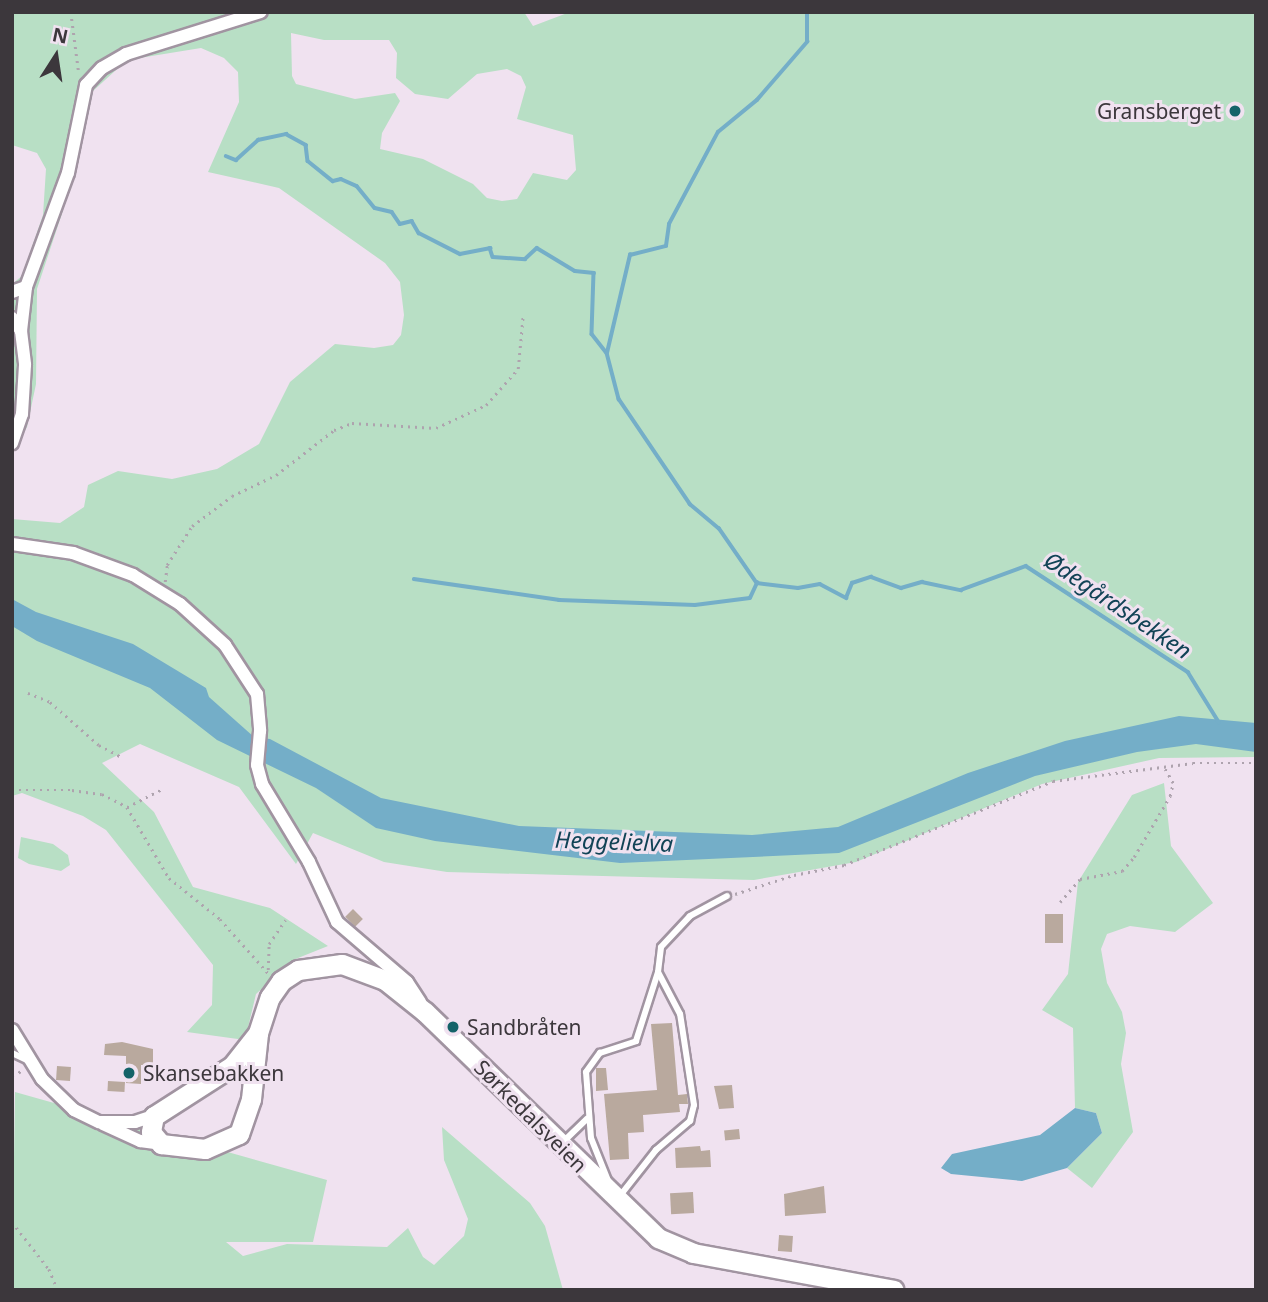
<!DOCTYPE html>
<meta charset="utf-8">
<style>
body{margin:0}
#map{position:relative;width:1268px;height:1302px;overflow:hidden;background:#f0e2f0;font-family:"Noto Sans",sans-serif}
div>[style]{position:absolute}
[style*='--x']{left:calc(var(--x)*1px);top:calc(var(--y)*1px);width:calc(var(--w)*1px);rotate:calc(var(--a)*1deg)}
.green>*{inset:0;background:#b8dfc5}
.water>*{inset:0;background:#74aec8}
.stream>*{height:3.5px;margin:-1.75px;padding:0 1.75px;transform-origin:1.75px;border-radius:1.75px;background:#74aec8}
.building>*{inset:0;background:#b9a99e;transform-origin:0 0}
.path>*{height:2.5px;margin-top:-1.25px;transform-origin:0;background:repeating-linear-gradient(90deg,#aea3ae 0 2px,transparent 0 7px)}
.roads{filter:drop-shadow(2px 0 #a194a1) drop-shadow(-2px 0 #a194a1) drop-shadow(0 2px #a194a1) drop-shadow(0 -2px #a194a1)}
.lane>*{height:6px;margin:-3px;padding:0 3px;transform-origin:3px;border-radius:3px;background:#fff}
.street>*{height:12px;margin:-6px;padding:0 6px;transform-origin:6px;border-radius:6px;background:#fff}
.secondary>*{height:19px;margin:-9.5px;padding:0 9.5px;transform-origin:9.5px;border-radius:9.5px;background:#fff}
.dots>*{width:19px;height:19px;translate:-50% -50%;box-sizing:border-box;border:4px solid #f0e2f0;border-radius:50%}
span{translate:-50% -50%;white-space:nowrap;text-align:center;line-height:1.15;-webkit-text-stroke:6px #f0e2f0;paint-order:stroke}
.poi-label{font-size:21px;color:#3c373c}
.right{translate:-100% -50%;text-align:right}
.left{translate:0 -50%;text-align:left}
.street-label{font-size:21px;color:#3c373c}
.water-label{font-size:23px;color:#114356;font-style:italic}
.frame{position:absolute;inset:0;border:14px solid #3c373c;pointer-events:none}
.north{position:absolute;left:21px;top:21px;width:70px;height:70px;-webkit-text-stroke:5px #f0e2f0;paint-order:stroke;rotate:12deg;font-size:19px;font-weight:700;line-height:28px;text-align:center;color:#3c373c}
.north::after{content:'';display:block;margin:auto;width:24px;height:32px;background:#3c373c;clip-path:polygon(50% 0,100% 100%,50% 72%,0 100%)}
</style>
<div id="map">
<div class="green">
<i style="clip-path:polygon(evenodd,12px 12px,524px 12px,533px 26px,570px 12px,1256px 12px,1256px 757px,1159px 758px,1042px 784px,856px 862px,754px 880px,447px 872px,384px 862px,313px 833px,296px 864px,239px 787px,140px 744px,102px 763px,154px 812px,193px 887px,270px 908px,328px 946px,293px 960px,256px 994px,245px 1040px,187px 1032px,212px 1005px,213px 965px,106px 830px,83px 816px,22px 793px,12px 796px,12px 519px,60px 523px,84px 507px,88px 485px,118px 471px,172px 479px,217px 469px,259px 444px,290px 382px,335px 344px,374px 348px,393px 345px,401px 335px,404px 315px,400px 282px,385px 263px,279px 188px,208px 172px,239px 102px,238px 72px,224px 58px,201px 48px,127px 60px,93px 91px,77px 168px,37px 289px,36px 384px,27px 427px,12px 453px,12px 284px,22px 276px,43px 215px,46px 169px,37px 153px,12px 145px,12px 12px,291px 33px,324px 40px,389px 40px,397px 53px,396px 78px,415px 94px,448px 99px,477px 74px,507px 69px,521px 76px,526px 87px,517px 119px,573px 135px,576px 170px,567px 180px,533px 173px,517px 199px,502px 201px,487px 198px,473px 184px,423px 159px,380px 149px,382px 133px,400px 101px,395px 93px,355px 99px,296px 84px,292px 76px,291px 33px)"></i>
<i style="clip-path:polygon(1164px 783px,1171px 846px,1213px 903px,1175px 932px,1130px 926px,1107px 934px,1101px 949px,1107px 983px,1122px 1012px,1126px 1033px,1121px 1064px,1133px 1132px,1092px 1188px,1067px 1168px,1102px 1133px,1096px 1113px,1075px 1108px,1073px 1028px,1042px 1010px,1068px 974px,1078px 882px,1132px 795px)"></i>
<i style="clip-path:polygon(21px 837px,53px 844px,68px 855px,70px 865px,61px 871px,29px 864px,18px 858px)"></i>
<i style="clip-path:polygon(15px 1092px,327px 1180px,313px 1242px,226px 1242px,243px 1256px,287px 1244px,387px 1247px,408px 1228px,423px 1257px,434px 1265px,464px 1236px,468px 1219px,444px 1160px,442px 1127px,530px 1203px,545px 1226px,563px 1290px,12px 1290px)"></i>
</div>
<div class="water">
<i style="clip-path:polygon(12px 599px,36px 612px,133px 644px,206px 688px,209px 697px,254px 737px,270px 739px,381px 798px,519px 826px,752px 835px,838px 827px,968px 773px,1065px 741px,1179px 716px,1256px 723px,1256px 752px,1196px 744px,1137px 752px,1035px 776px,839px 853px,620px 863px,435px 841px,376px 828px,316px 788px,217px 740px,150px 688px,37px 641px,12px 626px)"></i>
<i style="clip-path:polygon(1075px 1108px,1096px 1113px,1102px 1133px,1067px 1168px,1022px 1181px,951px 1174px,941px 1168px,952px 1154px,1040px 1135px)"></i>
</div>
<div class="stream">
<i style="--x:226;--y:156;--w:11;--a:22"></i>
<i style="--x:236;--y:160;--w:30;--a:-42"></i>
<i style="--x:258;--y:140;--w:29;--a:-12"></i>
<i style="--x:286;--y:134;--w:23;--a:29"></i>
<i style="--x:306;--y:145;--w:16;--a:83"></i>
<i style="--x:308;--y:161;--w:32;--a:39"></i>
<i style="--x:333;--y:181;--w:8;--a:-14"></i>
<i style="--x:341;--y:179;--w:17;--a:24"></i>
<i style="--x:357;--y:186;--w:28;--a:51"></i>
<i style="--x:375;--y:208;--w:17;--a:13"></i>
<i style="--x:392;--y:212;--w:14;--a:56"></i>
<i style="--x:400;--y:224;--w:12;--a:-14"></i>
<i style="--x:412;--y:221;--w:14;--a:60"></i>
<i style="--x:419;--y:233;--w:46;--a:27.1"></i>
<i style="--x:460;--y:254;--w:31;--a:-11"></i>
<i style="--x:490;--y:248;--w:9;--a:72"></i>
<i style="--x:493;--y:257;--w:32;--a:4"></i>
<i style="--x:525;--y:259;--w:16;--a:-43"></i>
<i style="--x:537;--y:248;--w:44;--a:31.2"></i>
<i style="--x:575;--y:271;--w:19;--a:6"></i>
<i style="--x:594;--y:273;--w:61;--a:91.9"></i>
<i style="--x:592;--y:334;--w:24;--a:52"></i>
<i style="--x:607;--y:353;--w:48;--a:75.4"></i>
<i style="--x:619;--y:399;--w:127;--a:55.9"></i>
<i style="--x:690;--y:504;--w:38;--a:40"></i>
<i style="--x:719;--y:528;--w:67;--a:55.4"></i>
<i style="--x:757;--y:583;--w:41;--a:7"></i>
<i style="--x:798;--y:588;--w:22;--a:-10"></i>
<i style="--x:820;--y:584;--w:30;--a:28"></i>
<i style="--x:846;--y:598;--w:16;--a:-68"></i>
<i style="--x:852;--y:583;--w:20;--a:-18"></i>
<i style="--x:871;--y:577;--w:32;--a:20"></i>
<i style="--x:901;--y:588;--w:22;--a:-16"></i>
<i style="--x:922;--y:582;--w:40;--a:12"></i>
<i style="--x:961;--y:590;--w:69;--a:-20.3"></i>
<i style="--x:1026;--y:566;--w:194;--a:33.2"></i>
<i style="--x:1188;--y:672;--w:59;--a:58.2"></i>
<i style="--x:607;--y:353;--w:101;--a:-76.8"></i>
<i style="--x:630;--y:255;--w:37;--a:-14"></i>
<i style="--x:666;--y:246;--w:22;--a:-82"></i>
<i style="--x:669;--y:224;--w:104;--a:-62"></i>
<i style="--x:718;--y:132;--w:50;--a:-39.4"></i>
<i style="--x:757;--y:100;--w:77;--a:-49.2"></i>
<i style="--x:807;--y:42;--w:30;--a:-90"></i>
<i style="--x:414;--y:579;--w:147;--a:8.2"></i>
<i style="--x:559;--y:600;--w:136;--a:2.1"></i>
<i style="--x:695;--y:605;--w:55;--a:-7.3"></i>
<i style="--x:750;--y:598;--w:17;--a:-65"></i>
</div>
<div class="building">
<i style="left:353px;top:909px;width:14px;height:11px;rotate:45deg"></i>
<i style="left:1045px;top:914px;width:18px;height:29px"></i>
<i style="clip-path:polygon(672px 1023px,678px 1095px,687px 1094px,688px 1104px,679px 1104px,680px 1112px,643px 1115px,644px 1132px,628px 1133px,629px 1159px,610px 1160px,604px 1094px,657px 1090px,651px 1024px)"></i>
<i style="clip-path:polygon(122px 1042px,153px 1049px,153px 1065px,141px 1065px,141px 1084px,126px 1083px,126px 1056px,104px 1055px,105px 1044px)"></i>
<i style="left:57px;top:1066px;width:14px;height:14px;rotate:4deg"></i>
<i style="clip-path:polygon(596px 1068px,606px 1068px,608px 1090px,596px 1091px)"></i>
<i style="left:108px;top:1081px;width:17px;height:10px;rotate:3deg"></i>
<i style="clip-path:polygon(732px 1085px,734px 1108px,719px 1109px,714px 1086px)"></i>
<i style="left:739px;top:1129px;width:10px;height:15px;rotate:84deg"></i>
<i style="clip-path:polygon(700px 1146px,701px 1151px,710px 1150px,711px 1167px,676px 1168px,675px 1148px)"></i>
<i style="clip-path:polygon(824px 1186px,826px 1213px,785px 1216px,784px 1194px)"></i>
<i style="left:693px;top:1192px;width:21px;height:23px;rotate:87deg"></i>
<i style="left:779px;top:1235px;width:14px;height:16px;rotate:4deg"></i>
</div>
<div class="path">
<i style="--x:71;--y:12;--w:63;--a:82.6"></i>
<i style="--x:165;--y:582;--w:17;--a:-83"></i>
<i style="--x:167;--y:565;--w:46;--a:-57.3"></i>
<i style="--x:192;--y:526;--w:50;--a:-36.9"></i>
<i style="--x:232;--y:496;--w:49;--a:-25.5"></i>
<i style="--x:276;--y:475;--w:73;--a:-37.8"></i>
<i style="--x:334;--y:430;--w:19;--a:-21"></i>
<i style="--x:352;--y:423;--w:84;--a:3.4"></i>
<i style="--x:436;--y:428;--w:55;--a:-24.7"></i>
<i style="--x:486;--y:405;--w:48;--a:-48.4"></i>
<i style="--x:518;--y:369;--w:54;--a:-84.7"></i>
<i style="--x:28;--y:693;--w:24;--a:22"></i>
<i style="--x:50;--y:702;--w:65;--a:41.3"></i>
<i style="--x:99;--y:745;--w:27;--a:28"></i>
<i style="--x:12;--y:790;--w:60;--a:0"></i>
<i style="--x:72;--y:790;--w:30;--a:8"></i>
<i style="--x:102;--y:794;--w:28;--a:27"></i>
<i style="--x:127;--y:807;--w:82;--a:59.4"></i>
<i style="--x:169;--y:878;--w:65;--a:38.8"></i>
<i style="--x:220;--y:919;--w:74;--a:48.3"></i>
<i style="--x:127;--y:807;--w:39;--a:-27"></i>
<i style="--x:735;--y:894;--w:62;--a:-17.9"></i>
<i style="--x:794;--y:875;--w:51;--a:-11.3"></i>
<i style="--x:844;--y:865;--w:225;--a:-21.9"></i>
<i style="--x:1053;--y:781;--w:141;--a:-7.3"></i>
<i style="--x:1193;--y:763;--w:63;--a:0"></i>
<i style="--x:1060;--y:902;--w:30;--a:-49"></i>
<i style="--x:1080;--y:879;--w:43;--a:-10.8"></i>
<i style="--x:1122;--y:871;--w:18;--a:-49"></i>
<i style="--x:1134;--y:857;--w:71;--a:-59.5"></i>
<i style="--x:1170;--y:796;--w:13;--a:-77"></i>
<i style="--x:1173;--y:783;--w:16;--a:-120"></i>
<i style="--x:268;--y:970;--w:26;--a:-88"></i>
<i style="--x:269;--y:944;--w:29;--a:-56"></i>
<i style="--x:12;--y:1075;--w:11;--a:-22"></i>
<i style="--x:12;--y:1144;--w:23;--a:90"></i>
<i style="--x:12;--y:1222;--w:60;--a:51.8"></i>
<i style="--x:49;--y:1269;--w:23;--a:67"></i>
</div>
<div class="roads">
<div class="lane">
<i style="--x:12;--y:1053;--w:17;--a:25"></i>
<i style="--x:564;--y:1141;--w:32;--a:-44"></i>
<i style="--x:609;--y:1183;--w:48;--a:-111.8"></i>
<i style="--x:591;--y:1138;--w:66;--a:-94.3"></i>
<i style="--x:586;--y:1072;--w:24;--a:-54"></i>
<i style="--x:600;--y:1053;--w:38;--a:-18"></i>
<i style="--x:636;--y:1041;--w:72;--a:-72.3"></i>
<i style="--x:619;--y:1197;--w:60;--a:-51.8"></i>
<i style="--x:656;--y:1150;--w:45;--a:-40.5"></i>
<i style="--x:690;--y:1121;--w:16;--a:-76"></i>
<i style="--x:694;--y:1105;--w:92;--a:-98.7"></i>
<i style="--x:680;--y:1014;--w:47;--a:-117.6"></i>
<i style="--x:658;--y:972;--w:25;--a:-83"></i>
<i style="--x:661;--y:947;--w:42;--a:-46.9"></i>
<i style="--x:690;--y:916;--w:42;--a:-28.4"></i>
</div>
<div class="street">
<i style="--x:12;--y:292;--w:15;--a:-20"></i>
<i style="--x:12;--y:318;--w:16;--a:55"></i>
<i style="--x:21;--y:331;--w:34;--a:83"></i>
<i style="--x:25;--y:365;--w:49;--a:93.5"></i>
<i style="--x:22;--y:414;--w:31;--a:109"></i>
<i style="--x:21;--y:331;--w:44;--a:-83.5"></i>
<i style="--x:26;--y:287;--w:121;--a:-69.8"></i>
<i style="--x:68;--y:173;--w:90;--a:-78.4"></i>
<i style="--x:86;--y:85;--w:23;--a:-47"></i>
<i style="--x:102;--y:68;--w:28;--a:-30"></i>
<i style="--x:126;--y:54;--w:141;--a:-17.3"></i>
<i style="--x:12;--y:544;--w:62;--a:8.4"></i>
<i style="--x:73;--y:553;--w:64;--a:20.1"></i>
<i style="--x:133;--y:575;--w:55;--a:31.7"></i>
<i style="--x:180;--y:604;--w:61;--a:42.3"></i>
<i style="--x:225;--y:645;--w:59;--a:56.9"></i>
<i style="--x:257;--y:694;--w:37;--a:85"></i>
<i style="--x:260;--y:731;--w:34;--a:95"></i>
<i style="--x:257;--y:765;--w:20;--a:75"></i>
<i style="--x:262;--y:784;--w:91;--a:58.9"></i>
<i style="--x:309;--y:862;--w:66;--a:65"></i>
<i style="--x:337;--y:922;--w:92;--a:40.6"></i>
<i style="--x:407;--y:982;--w:24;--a:57"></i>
<i style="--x:12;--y:1030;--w:57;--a:58.5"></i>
<i style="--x:42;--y:1079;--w:45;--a:44.1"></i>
<i style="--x:74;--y:1110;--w:28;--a:26"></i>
<i style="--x:99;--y:1122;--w:36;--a:0"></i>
<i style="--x:135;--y:1122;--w:20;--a:-18"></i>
<i style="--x:103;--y:1124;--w:41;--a:24.7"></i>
<i style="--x:140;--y:1141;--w:21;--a:8"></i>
</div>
<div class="secondary">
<i style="--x:258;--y:1033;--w:42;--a:128.2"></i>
<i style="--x:232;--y:1066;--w:93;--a:147.3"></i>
<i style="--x:154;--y:1116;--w:16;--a:101"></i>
<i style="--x:151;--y:1132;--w:16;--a:50"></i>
<i style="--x:161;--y:1144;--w:44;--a:6.5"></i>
<i style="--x:205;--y:1149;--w:37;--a:-24"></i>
<i style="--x:239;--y:1134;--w:37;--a:-71"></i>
<i style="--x:251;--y:1099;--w:66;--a:-83.9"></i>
<i style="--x:258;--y:1033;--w:38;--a:-72"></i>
<i style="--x:270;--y:997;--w:19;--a:-55"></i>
<i style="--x:281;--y:981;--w:20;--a:-33"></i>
<i style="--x:298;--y:970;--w:44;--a:-7.8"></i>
<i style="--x:342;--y:964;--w:46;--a:20.4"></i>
<i style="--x:385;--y:980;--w:51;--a:38.7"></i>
<i style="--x:425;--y:1012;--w:325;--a:44.1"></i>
<i style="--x:658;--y:1238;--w:38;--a:23"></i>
<i style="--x:693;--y:1253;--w:204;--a:10.4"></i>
</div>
</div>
<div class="dots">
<i style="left:1235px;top:111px;background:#146369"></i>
<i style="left:453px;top:1027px;background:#146369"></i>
<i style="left:129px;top:1073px;background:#146369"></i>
</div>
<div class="poi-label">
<span class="right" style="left:1221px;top:111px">Gransberget</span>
<span class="left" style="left:467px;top:1027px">Sandbråten</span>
<span class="left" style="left:143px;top:1073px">Skansebakken</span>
</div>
<div class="street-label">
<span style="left:531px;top:1116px;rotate:45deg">Sørkedalsveien</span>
</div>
<div class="water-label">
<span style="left:1118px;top:605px;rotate:34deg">Ødegårdsbekken</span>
<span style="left:614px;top:841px;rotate:2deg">Heggelielva</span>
</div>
<div class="frame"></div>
<div class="north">N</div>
</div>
